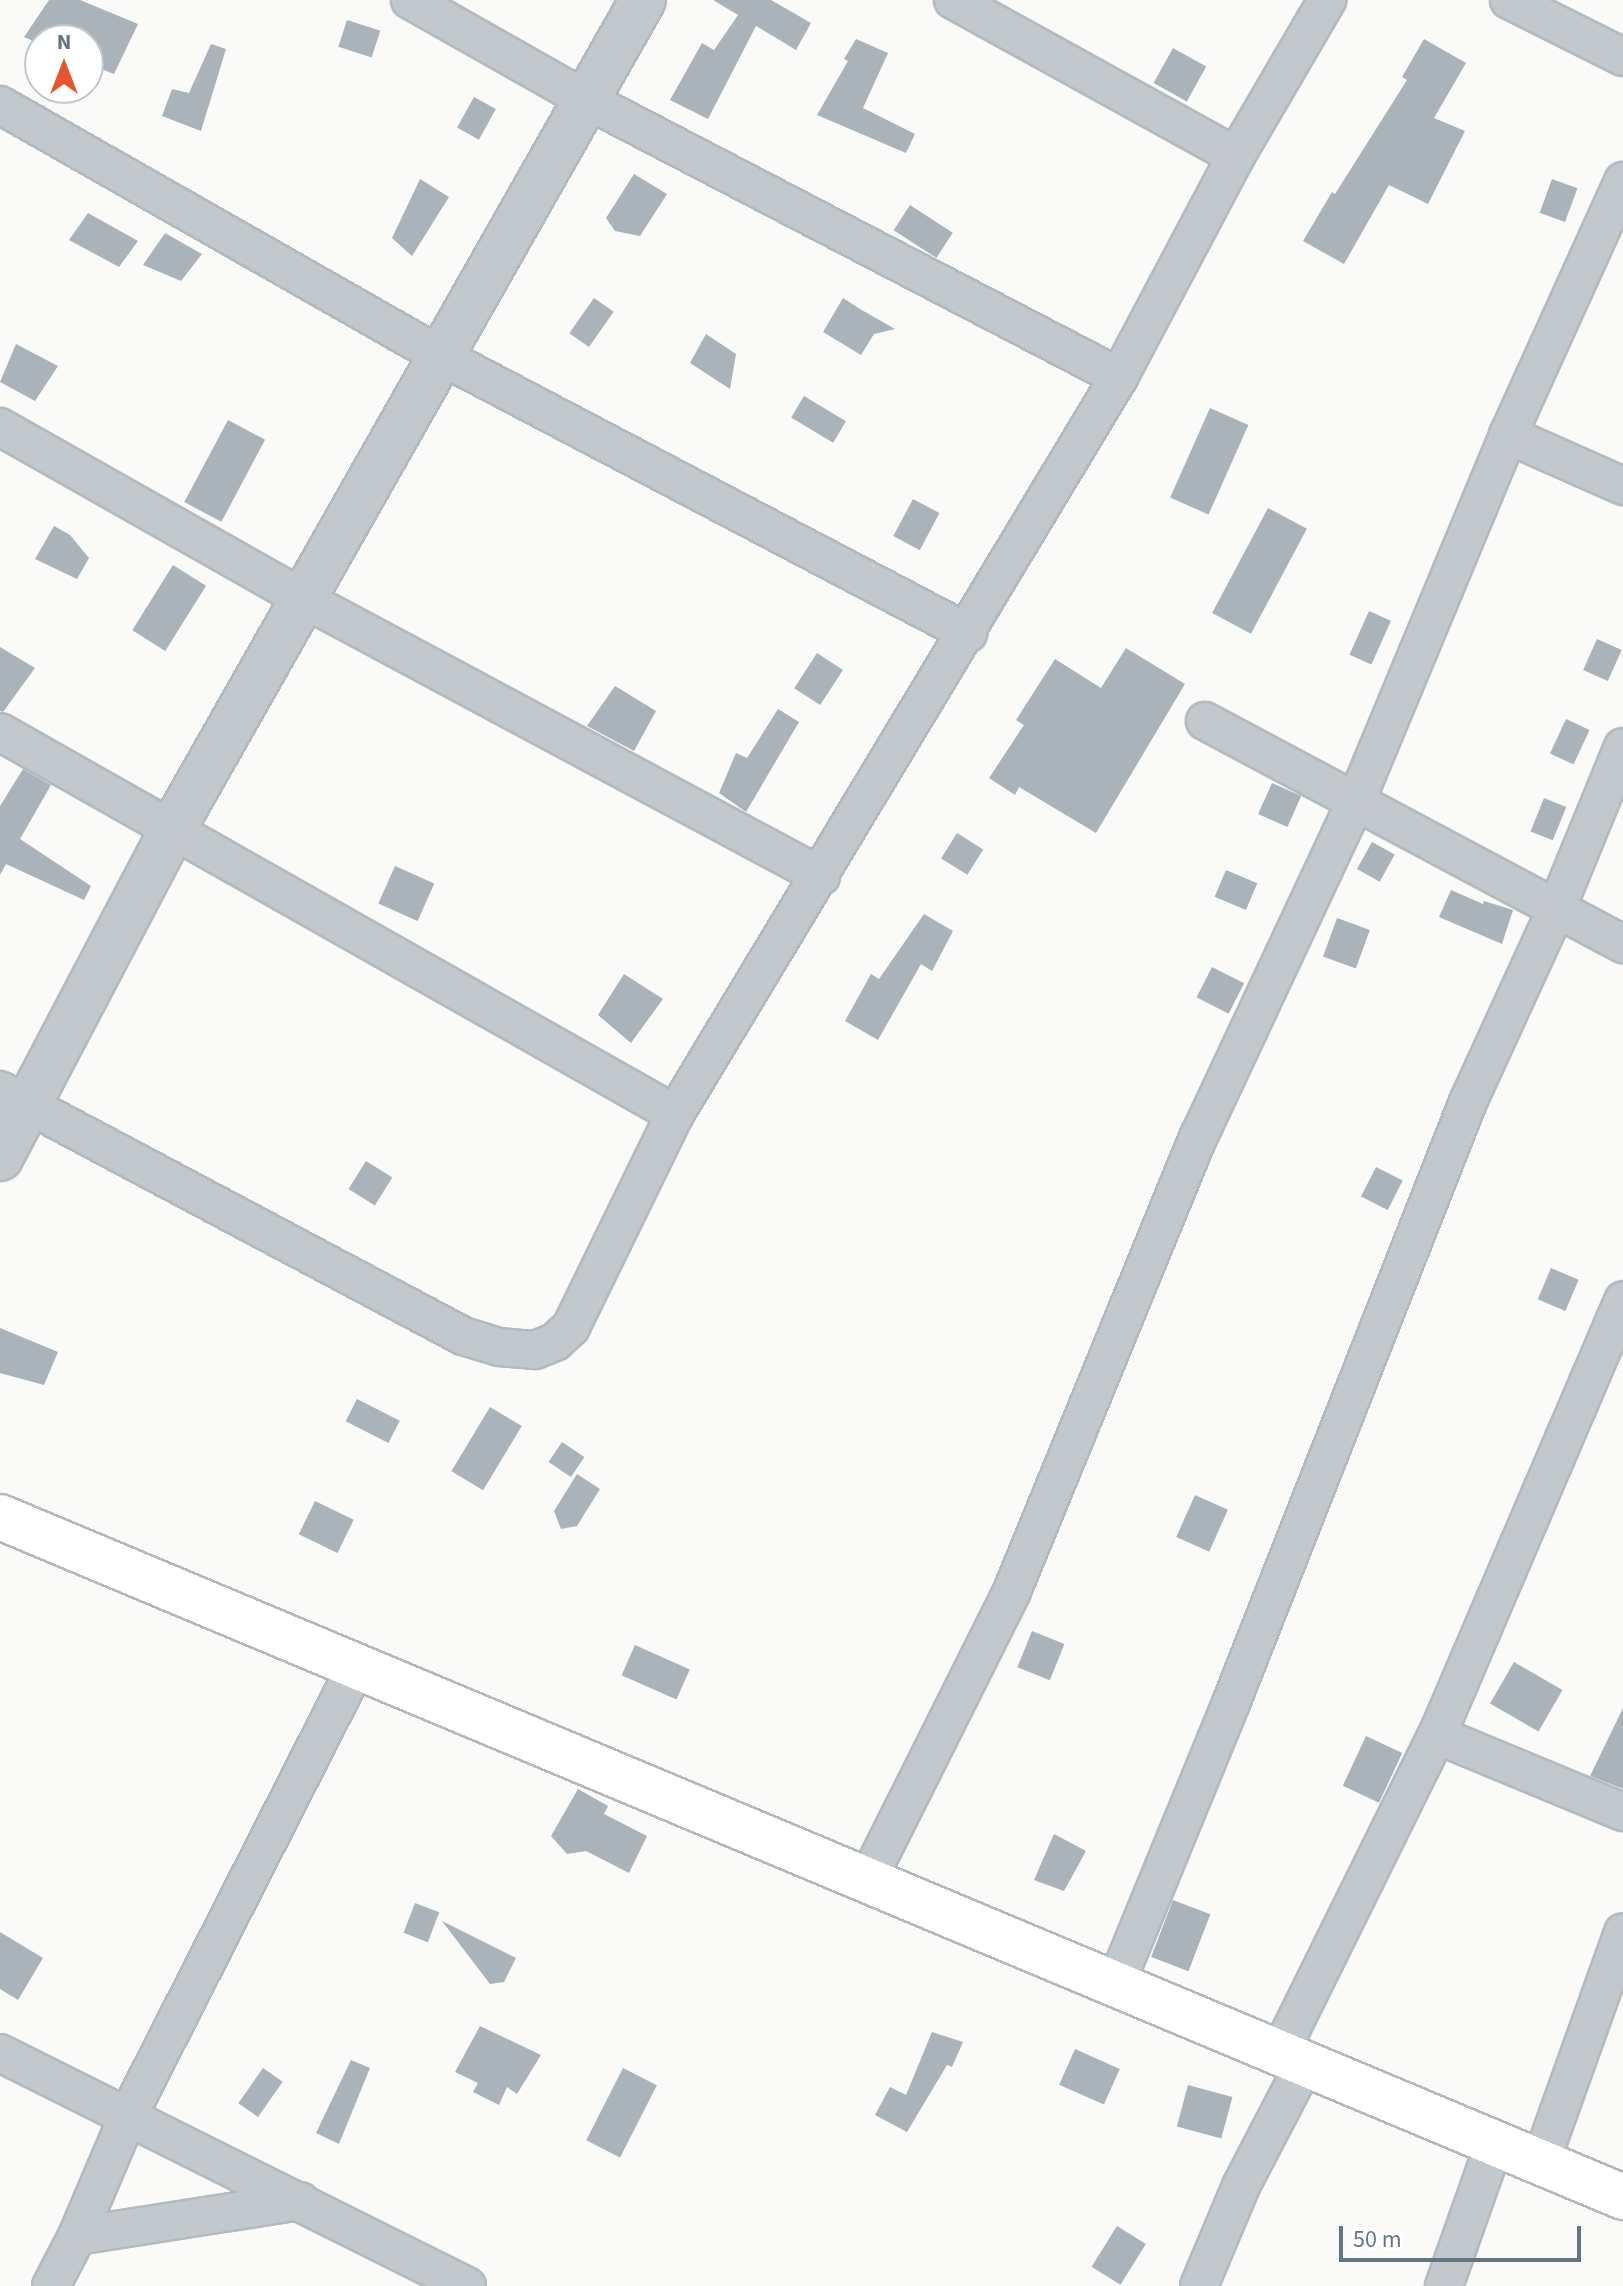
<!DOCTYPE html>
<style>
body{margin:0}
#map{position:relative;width:1623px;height:2286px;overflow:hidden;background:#fafaf8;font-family:"Source Sans 3",sans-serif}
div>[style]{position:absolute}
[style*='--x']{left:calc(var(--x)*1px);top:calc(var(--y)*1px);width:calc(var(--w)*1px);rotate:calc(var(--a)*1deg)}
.building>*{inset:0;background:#aab3b9;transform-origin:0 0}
.roads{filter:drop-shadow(2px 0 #b3babf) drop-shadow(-2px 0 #b3babf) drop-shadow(0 2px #b3babf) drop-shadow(0 -2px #b3babf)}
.minor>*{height:36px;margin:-18px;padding:0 18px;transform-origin:18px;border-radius:18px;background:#c3c8cc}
.tertiary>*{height:44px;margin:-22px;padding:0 22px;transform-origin:22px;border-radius:22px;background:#c3c8cc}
.secondary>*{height:44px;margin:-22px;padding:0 22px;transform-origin:22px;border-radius:22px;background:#fff}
span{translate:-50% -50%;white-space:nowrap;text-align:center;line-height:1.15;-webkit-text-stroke:8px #fff;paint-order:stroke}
.north{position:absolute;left:24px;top:24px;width:80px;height:80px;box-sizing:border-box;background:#fff;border:2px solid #c1c8cd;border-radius:50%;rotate:0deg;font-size:22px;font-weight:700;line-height:32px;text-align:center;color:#657683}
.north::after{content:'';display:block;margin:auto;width:28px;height:36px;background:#e4572e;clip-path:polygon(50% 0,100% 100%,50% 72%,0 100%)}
.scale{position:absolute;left:1339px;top:2226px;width:242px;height:36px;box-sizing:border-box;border:4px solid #657683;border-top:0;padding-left:10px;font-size:24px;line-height:28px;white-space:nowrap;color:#657683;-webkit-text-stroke:6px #fff;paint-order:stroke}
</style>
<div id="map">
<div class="building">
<i style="clip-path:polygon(49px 0,80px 0,138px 24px,114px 74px,88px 64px,88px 40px,40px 40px,40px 44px,24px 37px)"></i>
<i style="clip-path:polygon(713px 0,771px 0,811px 23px,796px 50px,756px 26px,708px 119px,670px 100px,702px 43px,714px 50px,738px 15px)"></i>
<i style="left:347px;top:20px;width:35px;height:28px;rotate:18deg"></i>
<i style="clip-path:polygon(856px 39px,888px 53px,863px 108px,915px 134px,906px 153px,817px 115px,848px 61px,844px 59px)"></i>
<i style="clip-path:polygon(1424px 39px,1466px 63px,1434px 118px,1465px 131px,1428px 204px,1389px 185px,1344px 264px,1303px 241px,1332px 192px,1335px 194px,1407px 80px,1402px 77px)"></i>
<i style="clip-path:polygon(211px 44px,226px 49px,201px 131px,162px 116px,172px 89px,189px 93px)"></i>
<i style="left:1173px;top:48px;width:38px;height:40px;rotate:29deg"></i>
<i style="left:474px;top:97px;width:25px;height:35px;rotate:29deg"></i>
<i style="clip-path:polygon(634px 174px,667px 194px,640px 236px,615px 231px,606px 218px)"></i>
<i style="clip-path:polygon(420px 179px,449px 197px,412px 256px,392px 238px)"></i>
<i style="left:1552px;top:179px;width:27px;height:36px;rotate:20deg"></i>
<i style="left:910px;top:205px;width:51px;height:30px;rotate:33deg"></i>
<i style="clip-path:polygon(88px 213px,138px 241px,119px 267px,69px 240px)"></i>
<i style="clip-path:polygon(165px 233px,202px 254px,181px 281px,143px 265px)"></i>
<i style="left:594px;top:298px;width:24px;height:43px;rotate:35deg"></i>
<i style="clip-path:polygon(843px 298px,860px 309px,895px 329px,874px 334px,861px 355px,823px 332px)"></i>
<i style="clip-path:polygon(706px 334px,736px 354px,730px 389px,690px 363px)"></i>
<i style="clip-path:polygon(16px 344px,58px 366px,35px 401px,0 382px)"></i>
<i style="left:804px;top:396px;width:49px;height:25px;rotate:31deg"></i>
<i style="left:1210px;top:408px;width:42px;height:98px;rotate:24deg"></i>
<i style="left:228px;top:420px;width:42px;height:93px;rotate:28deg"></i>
<i style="left:913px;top:499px;width:30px;height:42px;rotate:28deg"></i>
<i style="left:1268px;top:508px;width:44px;height:119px;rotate:28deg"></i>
<i style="clip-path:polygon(54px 526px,70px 535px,89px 558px,77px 579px,35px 559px)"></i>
<i style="left:173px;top:565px;width:39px;height:77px;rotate:32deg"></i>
<i style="left:1369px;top:611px;width:24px;height:48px;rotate:24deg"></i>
<i style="left:1597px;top:639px;width:27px;height:34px;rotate:24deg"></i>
<i style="clip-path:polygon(0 647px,35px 668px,3px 712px,0 711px)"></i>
<i style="clip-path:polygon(1126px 648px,1185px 684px,1096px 833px,1019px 787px,1015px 795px,989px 778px,1024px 725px,1016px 720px,1055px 659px,1101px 688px)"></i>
<i style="left:817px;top:653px;width:31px;height:42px;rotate:33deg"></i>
<i style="clip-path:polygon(615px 686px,656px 711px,634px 751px,587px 726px)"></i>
<i style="clip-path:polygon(778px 709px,799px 722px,746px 812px,719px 793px,736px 753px,747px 758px)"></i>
<i style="left:1566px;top:719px;width:26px;height:38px;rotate:25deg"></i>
<i style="clip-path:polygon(23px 769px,51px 785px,20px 839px,91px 886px,84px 900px,6px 864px,0 875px,0 806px)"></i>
<i style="left:1272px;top:783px;width:32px;height:34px;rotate:24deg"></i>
<i style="left:1544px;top:798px;width:24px;height:36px;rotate:22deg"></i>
<i style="left:957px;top:833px;width:31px;height:30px;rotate:32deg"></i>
<i style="left:1372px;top:842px;width:26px;height:31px;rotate:29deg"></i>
<i style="left:395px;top:866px;width:43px;height:41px;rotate:24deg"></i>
<i style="left:1226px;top:870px;width:34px;height:29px;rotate:23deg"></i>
<i style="clip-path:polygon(1451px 890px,1483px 904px,1484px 901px,1513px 910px,1502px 944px,1439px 917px)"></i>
<i style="clip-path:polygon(924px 914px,953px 931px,932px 971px,921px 964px,878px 1040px,845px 1021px,871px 974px,879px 979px)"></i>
<i style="left:1337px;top:918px;width:35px;height:41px;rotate:20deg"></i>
<i style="left:1212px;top:967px;width:36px;height:34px;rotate:27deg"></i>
<i style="clip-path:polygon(624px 974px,663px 999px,631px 1043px,598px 1015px)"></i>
<i style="left:366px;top:1161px;width:31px;height:33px;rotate:32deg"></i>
<i style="left:1376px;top:1167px;width:30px;height:33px;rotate:27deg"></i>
<i style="left:1551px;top:1268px;width:30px;height:34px;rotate:23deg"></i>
<i style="clip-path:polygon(0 1328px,58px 1352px,44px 1385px,0 1373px)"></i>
<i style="left:357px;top:1399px;width:48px;height:25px;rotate:27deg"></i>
<i style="left:490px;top:1407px;width:37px;height:75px;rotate:31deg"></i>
<i style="left:562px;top:1442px;width:27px;height:24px;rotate:34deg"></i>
<i style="clip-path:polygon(577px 1474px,600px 1489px,577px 1526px,561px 1529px,554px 1511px)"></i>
<i style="left:1195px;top:1495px;width:36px;height:46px;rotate:24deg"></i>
<i style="left:315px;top:1501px;width:43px;height:37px;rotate:26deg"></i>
<i style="left:1032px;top:1631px;width:35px;height:39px;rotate:22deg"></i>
<i style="left:635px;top:1645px;width:60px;height:33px;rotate:24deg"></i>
<i style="left:1514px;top:1662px;width:56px;height:48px;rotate:30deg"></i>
<i style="clip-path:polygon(1623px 1708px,1623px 1789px,1590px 1776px)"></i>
<i style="left:1366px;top:1736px;width:40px;height:55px;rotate:25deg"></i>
<i style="clip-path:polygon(578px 1789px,608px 1806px,604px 1814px,647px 1836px,629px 1873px,586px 1851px,567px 1854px,551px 1836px)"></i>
<i style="clip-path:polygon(1054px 1834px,1086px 1851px,1064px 1891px,1034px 1880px)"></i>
<i style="left:1173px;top:1900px;width:40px;height:61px;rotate:21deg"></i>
<i style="left:415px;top:1903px;width:26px;height:32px;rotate:21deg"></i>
<i style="clip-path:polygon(442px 1921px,516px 1958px,504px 1982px,490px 1984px)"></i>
<i style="clip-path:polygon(0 1932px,43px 1958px,18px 2000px,0 1989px)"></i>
<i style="clip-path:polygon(480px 2026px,541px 2055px,517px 2094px,507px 2087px,499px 2105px,473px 2092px,478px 2083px,455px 2072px)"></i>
<i style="clip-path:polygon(932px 2032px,963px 2042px,952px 2067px,947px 2065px,907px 2132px,875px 2115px,890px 2087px,906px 2095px)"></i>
<i style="left:1075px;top:2049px;width:49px;height:39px;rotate:24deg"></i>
<i style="clip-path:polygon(351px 2060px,370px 2068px,339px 2144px,316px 2133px)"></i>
<i style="left:263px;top:2068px;width:24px;height:43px;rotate:35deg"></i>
<i style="left:623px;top:2068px;width:38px;height:81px;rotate:27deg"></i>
<i style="left:1188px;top:2085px;width:46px;height:43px;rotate:15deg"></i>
<i style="left:1117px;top:2226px;width:34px;height:48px;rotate:32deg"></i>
</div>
<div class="roads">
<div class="minor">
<i style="--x:410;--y:0;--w:203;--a:29.5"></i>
<i style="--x:587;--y:100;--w:600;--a:27.5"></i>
<i style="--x:953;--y:0;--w:323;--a:28.9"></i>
<i style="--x:1509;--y:0;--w:127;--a:26.6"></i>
<i style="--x:0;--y:105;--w:505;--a:29.66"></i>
<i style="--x:439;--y:355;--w:598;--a:27.72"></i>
<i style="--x:0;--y:427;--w:347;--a:29.5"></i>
<i style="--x:302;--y:598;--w:589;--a:28.18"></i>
<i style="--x:1508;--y:435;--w:126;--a:23.9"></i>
<i style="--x:1205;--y:721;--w:474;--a:28.1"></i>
<i style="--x:0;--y:732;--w:776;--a:29.51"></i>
<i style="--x:0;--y:1090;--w:524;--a:27.98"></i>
<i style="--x:463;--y:1336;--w:38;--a:17"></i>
<i style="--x:499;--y:1347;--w:36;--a:5"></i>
<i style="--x:535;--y:1350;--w:22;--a:-22"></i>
<i style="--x:555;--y:1342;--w:22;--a:-43"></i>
<i style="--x:571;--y:1327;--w:237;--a:-64"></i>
<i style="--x:675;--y:1114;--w:860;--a:-58.93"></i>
<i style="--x:1119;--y:377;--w:250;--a:-62.1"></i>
<i style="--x:1236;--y:156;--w:181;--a:-59.7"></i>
<i style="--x:1437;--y:1735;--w:201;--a:22.5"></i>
<i style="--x:866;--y:1883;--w:326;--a:-63.4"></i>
<i style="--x:1012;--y:1591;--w:492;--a:-67.7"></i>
<i style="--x:1199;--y:1136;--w:370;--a:-64.9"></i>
<i style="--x:1356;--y:801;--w:396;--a:-67.4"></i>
<i style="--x:1508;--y:435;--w:279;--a:-65.6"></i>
<i style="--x:1115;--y:1986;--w:306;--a:-67.7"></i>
<i style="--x:1231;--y:1703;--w:646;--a:-68.48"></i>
<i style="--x:1468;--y:1102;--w:211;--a:-65.4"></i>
<i style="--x:1556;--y:910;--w:176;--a:-67.7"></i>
<i style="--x:0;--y:2053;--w:522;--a:26.52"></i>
<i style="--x:1279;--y:2054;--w:356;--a:-63.7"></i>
<i style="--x:1437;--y:1735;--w:473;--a:-66.8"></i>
<i style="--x:1540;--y:2164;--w:246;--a:-70.3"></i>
<i style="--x:77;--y:2236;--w:226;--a:-8.9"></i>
<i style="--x:51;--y:2286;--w:56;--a:-62.5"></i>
<i style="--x:77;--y:2236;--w:128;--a:-67"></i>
<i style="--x:127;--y:2118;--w:506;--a:-63.08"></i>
<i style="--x:1199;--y:2286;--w:108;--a:-67.2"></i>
<i style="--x:1241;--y:2186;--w:136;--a:-62.5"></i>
<i style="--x:1444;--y:2286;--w:150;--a:-70.5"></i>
</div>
<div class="tertiary">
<i style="--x:0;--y:1158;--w:370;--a:-62.3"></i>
<i style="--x:172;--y:830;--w:954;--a:-60.43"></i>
</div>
<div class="secondary">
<i style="--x:0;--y:1517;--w:1760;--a:22.73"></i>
</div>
</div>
<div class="north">N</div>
<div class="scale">50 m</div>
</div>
